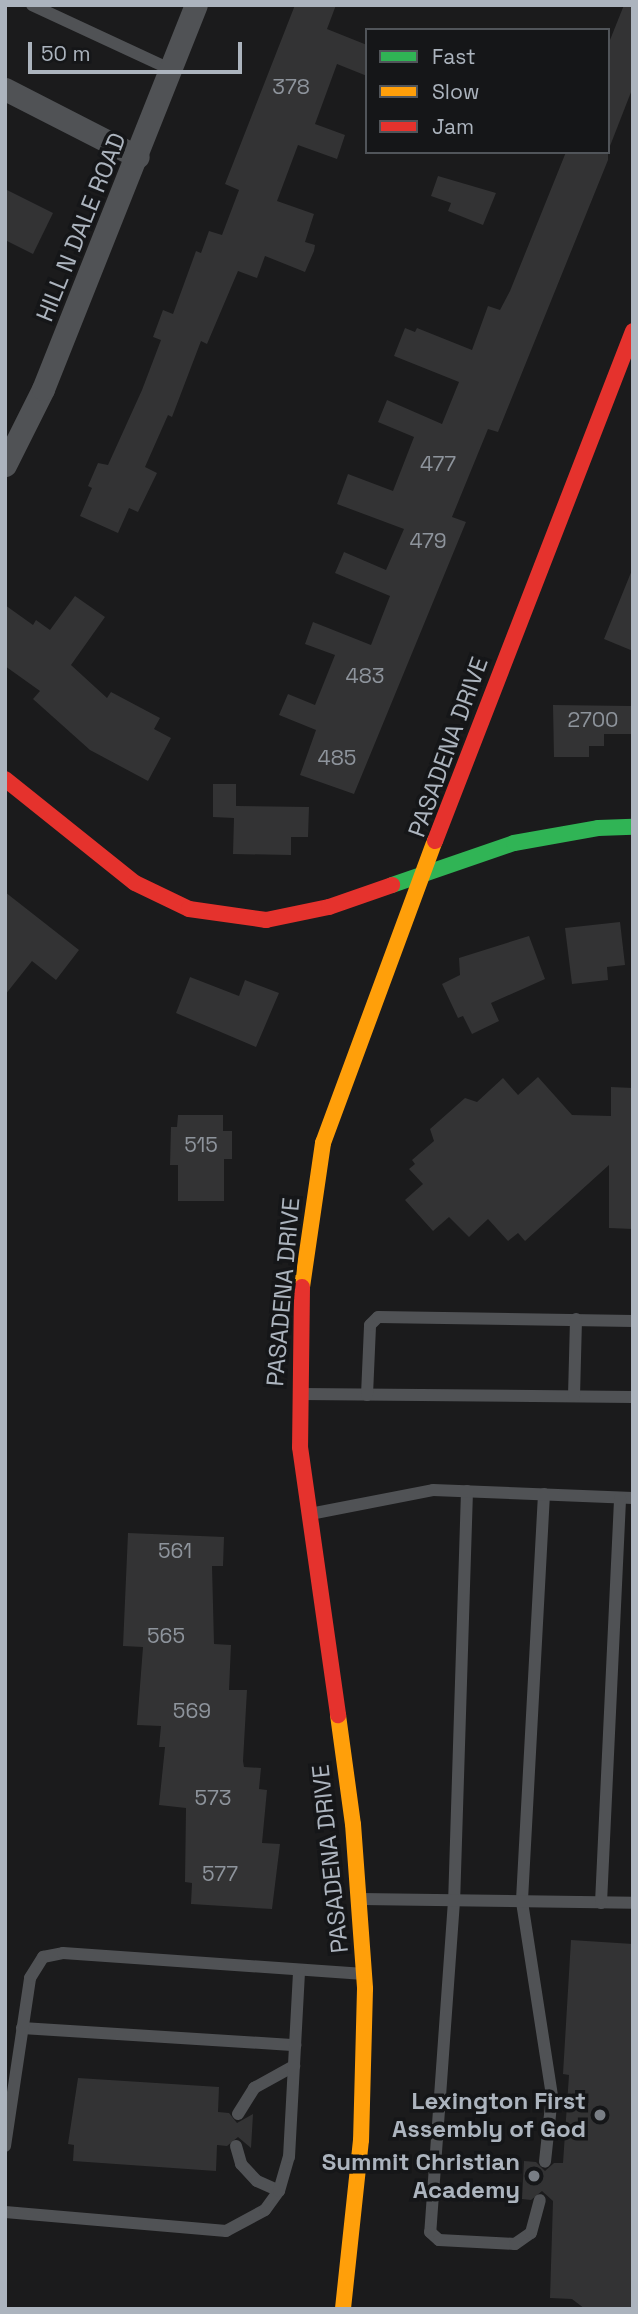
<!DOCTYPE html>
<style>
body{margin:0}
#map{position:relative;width:638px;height:2314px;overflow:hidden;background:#1b1b1c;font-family:"Space Grotesk",sans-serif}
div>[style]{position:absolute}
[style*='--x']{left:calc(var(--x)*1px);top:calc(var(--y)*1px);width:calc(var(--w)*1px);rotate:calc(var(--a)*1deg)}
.building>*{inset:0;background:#333334}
.lane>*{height:12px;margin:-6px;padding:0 6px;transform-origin:6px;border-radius:6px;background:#505255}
.street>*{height:23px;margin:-11.5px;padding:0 11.5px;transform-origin:11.5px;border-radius:11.5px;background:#505255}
.fast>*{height:16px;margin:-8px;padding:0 8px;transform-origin:8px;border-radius:8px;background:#30b455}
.slow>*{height:16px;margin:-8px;padding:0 8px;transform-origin:8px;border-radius:8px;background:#ff9f0a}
.jam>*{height:16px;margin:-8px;padding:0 8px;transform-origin:8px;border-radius:8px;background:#e5322d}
.dots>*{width:19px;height:19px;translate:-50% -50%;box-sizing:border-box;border:4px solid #151618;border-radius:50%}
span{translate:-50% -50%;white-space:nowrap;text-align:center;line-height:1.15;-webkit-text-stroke:7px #151618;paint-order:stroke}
.number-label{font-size:21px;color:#8e949c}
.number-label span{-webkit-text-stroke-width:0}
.street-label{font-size:24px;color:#acb4be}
.poi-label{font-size:24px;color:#acb4be;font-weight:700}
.right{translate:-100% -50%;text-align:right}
.frame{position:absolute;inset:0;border:7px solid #acb4be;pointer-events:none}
.legend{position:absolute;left:365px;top:28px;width:245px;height:126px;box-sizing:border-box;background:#151618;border:2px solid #51555a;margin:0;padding:9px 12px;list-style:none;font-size:21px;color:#acb4be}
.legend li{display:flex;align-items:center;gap:14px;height:35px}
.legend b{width:35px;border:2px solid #51555a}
.scale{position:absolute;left:28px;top:42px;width:214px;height:32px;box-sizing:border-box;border:4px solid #acb4be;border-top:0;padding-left:9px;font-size:21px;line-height:24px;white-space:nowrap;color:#acb4be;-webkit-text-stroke:5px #151618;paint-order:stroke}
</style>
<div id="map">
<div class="building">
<i style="clip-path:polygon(295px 5px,336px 5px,327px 29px,367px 45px,367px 76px,337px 64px,315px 124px,345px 135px,337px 159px,298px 145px,277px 201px,314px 214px,305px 242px,315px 245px,314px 251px,305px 272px,265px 256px,257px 278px,238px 271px,207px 344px,201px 341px,172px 417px,168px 415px,145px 467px,157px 473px,138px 512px,129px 508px,118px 533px,80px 516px,92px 488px,88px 486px,98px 463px,108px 465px,142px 390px,161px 340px,153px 337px,163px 310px,173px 314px,196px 251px,201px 253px,209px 231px,222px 235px,239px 190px,225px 184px)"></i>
<i style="clip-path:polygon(624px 5px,633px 5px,633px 87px,610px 146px,608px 45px)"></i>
<i style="clip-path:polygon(566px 152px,608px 152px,608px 160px,498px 432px,488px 429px,452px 517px,466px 522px,354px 794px,300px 775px,316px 730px,279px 715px,288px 694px,315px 705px,335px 655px,305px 644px,313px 622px,371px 645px,390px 596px,335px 573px,344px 552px,386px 570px,404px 529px,337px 504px,348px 474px,393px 491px,414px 437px,378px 422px,387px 400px,442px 424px,459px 382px,394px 356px,405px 328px,415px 332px,417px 328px,472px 350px,488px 306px,500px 310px,510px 291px)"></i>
<i style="clip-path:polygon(438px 176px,496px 193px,483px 225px,448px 211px,451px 203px,431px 196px)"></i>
<i style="clip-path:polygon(5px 189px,53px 213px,33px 254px,5px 240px)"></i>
<i style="clip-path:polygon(632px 570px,633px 570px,633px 651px,604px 639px)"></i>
<i style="clip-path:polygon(75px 596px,105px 617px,71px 665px,107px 698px,111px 692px,160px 718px,154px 729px,171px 738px,148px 781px,90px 750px,33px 699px,40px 691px,5px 666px,5px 605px,33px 625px,36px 620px,50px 630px)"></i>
<i style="clip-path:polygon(553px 705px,631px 706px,632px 734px,604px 734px,604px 746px,589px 746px,589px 757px,554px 757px)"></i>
<i style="clip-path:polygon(213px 784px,236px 784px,236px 806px,309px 807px,308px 837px,291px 837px,291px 855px,233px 854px,234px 818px,213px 817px)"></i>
<i style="clip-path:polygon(5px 892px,79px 950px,56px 980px,32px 961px,5px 995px)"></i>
<i style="clip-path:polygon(620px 922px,625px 965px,607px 967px,608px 980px,572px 984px,565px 928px)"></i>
<i style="clip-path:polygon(529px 936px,545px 979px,491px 1003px,499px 1021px,472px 1034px,463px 1016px,458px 1018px,442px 984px,460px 975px,459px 958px)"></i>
<i style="clip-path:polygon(190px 977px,239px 996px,245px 980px,279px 993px,256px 1047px,176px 1013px)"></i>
<i style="clip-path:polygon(538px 1077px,572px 1115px,611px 1116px,611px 1087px,633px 1088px,633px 1229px,609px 1228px,609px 1165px,525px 1241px,518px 1233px,508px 1241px,488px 1219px,469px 1237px,449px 1217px,433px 1231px,405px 1200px,423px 1184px,409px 1169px,415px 1164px,412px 1160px,434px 1141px,430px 1129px,465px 1098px,477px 1102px,503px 1078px,518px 1095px)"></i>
<i style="clip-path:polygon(178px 1115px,223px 1115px,223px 1131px,232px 1131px,232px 1159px,224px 1159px,224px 1201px,178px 1201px,178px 1165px,170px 1165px,171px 1127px,177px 1127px)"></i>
<i style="clip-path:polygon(128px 1533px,224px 1537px,223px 1566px,212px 1566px,214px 1644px,231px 1645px,229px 1690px,247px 1690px,243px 1761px,244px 1767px,261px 1768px,259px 1789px,267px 1790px,262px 1843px,280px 1844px,272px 1909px,191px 1904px,192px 1883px,185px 1882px,186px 1808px,159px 1805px,165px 1747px,159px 1747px,161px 1726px,137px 1725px,143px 1647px,123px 1646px)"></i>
<i style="clip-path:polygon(571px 1940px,633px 1944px,633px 2309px,585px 2309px,572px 2299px,550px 2298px,553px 2201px,542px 2191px,531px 2200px,522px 2199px,524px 2161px,536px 2162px,545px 2171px,554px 2163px,563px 2163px,569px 2075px,563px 2074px)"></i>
<i style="clip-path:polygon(78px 2078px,219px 2087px,218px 2112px,229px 2113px,237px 2123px,253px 2114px,251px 2148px,238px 2137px,227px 2146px,217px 2145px,216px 2171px,73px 2161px,74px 2145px,68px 2144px)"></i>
</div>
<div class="lane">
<i style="--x:32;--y:5;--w:154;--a:24.9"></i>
<i style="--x:301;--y:1394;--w:332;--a:0.5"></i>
<i style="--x:367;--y:1395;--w:70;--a:-87.5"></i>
<i style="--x:370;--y:1325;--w:11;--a:-45"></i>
<i style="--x:378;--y:1317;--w:255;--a:0.9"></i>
<i style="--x:574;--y:1396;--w:77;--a:-88.5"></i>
<i style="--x:467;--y:1491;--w:410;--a:91.8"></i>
<i style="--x:454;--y:1901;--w:332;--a:94.1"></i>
<i style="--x:430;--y:2232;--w:12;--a:42"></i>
<i style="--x:439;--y:2240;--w:76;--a:3"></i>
<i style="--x:515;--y:2244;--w:19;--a:-35"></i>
<i style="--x:531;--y:2233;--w:34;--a:-75"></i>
<i style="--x:544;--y:1494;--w:409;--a:93.1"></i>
<i style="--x:522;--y:1902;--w:196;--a:81.2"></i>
<i style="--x:552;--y:2096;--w:66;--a:96.1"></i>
<i style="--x:310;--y:1514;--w:125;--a:-11"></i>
<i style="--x:433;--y:1490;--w:200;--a:2.3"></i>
<i style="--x:361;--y:1899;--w:272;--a:0.8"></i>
<i style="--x:601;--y:1903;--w:405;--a:-87.3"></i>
<i style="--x:22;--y:2028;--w:274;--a:3.6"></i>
<i style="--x:238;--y:2114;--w:31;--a:-58"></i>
<i style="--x:254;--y:2088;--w:46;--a:-28.8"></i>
<i style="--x:5;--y:2146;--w:170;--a:-81.5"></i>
<i style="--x:30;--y:1978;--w:25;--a:-58"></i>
<i style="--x:43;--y:1957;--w:20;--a:-11"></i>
<i style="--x:63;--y:1953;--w:302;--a:4"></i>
<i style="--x:236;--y:2146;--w:19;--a:74"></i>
<i style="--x:241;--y:2164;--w:23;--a:47"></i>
<i style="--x:257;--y:2181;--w:24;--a:24"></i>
<i style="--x:5;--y:2212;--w:222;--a:4.9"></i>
<i style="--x:226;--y:2231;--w:44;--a:-28.3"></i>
<i style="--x:265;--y:2210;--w:24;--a:-54"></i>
<i style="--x:279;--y:2191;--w:35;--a:-74"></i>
<i style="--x:289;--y:2157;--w:187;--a:-86.9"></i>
</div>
<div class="street">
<i style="--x:5;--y:89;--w:149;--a:27.1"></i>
<i style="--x:5;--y:465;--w:85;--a:-63.4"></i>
<i style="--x:43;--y:389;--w:413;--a:-68.3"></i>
</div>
<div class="fast">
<i style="--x:392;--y:885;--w:129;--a:-19"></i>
<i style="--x:514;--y:843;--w:85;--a:-10.1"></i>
<i style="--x:598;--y:828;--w:35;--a:-2"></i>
</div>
<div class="slow">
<i style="--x:302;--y:1287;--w:146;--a:-81.7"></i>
<i style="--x:323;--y:1143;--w:322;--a:-69.7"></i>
<i style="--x:338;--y:1715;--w:110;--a:82.2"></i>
<i style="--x:353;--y:1824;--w:165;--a:85.8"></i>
<i style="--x:365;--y:1989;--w:151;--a:91.5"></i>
<i style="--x:361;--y:2140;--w:170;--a:96.1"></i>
</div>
<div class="jam">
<i style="--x:5;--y:779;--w:166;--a:38.7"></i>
<i style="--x:135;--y:883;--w:60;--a:25.7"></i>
<i style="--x:189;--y:909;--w:78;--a:8.1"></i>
<i style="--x:266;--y:920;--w:64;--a:-11.7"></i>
<i style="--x:329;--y:907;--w:67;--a:-19.2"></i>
<i style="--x:435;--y:841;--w:547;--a:-68.78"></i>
<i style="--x:302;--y:1287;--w:160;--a:90.7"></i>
<i style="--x:300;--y:1447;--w:271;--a:81.9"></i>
</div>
<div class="dots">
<i style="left:600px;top:2115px;background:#797e85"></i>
<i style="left:534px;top:2176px;background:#797e85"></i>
</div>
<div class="number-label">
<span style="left:291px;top:87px">378</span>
<span style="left:438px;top:464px">477</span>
<span style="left:428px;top:541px">479</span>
<span style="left:365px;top:676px">483</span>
<span style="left:593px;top:720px">2700</span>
<span style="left:337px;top:758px">485</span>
<span style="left:201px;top:1145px">515</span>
<span style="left:175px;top:1551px">561</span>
<span style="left:166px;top:1636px">565</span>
<span style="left:192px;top:1711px">569</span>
<span style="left:213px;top:1798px">573</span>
<span style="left:220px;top:1874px">577</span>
</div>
<div class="street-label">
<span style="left:81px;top:227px;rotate:-68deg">HILL N DALE ROAD</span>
<span style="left:448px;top:747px;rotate:-70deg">PASADENA DRIVE</span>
<span style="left:283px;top:1292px;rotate:-85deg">PASADENA DRIVE</span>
<span style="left:330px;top:1859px;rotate:-96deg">PASADENA DRIVE</span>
</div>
<div class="poi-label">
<span class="right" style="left:586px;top:2115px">Lexington First<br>Assembly of God</span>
<span class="right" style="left:520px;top:2176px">Summit Christian<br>Academy</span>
</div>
<div class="frame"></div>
<ul class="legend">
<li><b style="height:9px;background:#30b455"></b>Fast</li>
<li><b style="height:9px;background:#ff9f0a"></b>Slow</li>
<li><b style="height:9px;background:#e5322d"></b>Jam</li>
</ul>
<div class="scale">50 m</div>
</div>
